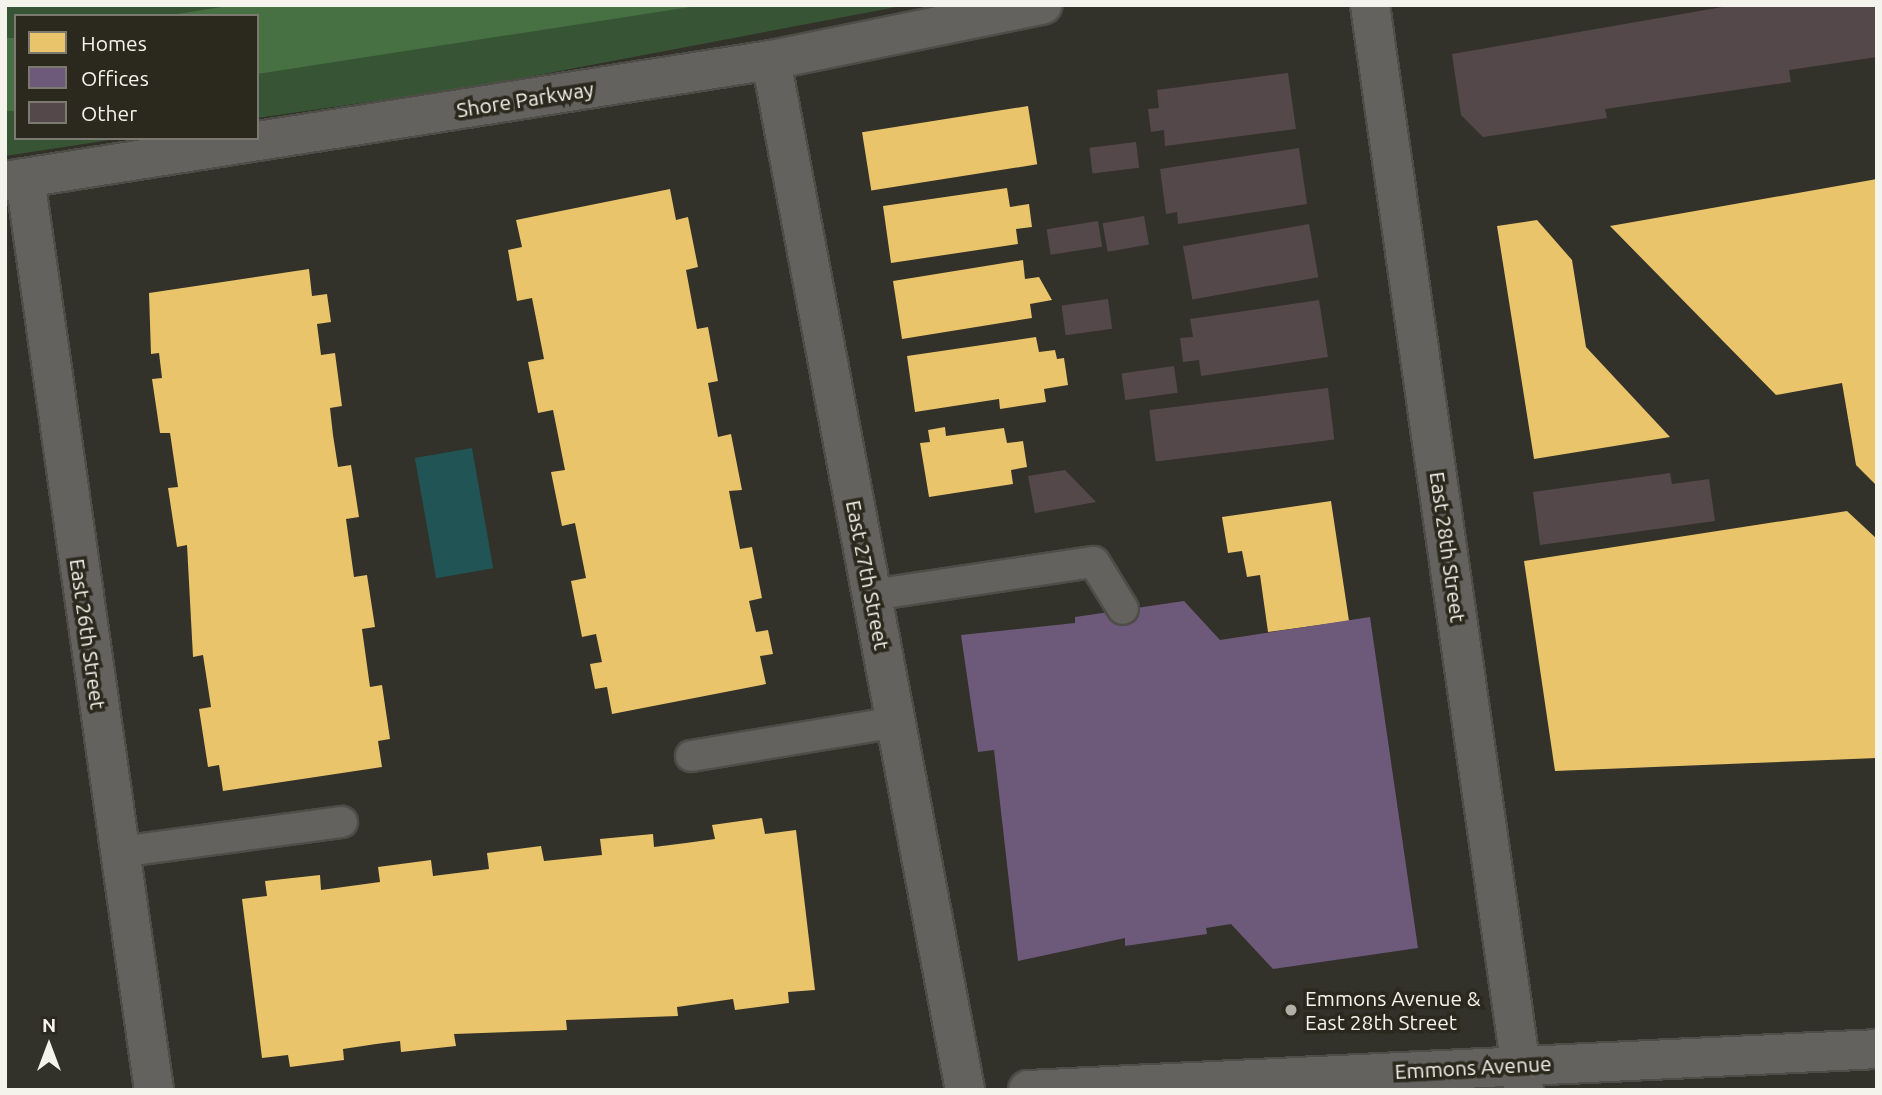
<!DOCTYPE html>
<style>
body{margin:0}
#map{position:relative;width:1882px;height:1095px;overflow:hidden;background:#32312a;font-family:Ubuntu,sans-serif}
div>[style]{position:absolute}
[style*='--x']{left:calc(var(--x)*1px);top:calc(var(--y)*1px);width:calc(var(--w)*1px);rotate:calc(var(--a)*1deg)}
.green>*{inset:0;background:#375434}
.forest>*{inset:0;background:#477143;transform-origin:0 0}
.water>*{inset:0;background:#215455;transform-origin:0 0}
.homes>*{inset:0;background:#e9c46a;transform-origin:0 0}
.offices>*{inset:0;background:#6d597a}
.building>*{inset:0;background:#54484b;transform-origin:0 0}
.roads{filter:drop-shadow(2px 0 #4e4d47) drop-shadow(-2px 0 #4e4d47) drop-shadow(0 2px #4e4d47) drop-shadow(0 -2px #4e4d47)}
.service>*{height:30px;margin:-15px;padding:0 15px;transform-origin:15px;border-radius:15px;background:#63625e}
.minor>*{height:38px;margin:-19px;padding:0 19px;transform-origin:19px;border-radius:19px;background:#63625e}
.secondary>*{height:38px;margin:-19px;padding:0 19px;transform-origin:19px;border-radius:19px;background:#63625e}
.dots>*{width:19px;height:19px;translate:-50% -50%;box-sizing:border-box;border:4px solid #2b291d;border-radius:50%}
span{translate:-50% -50%;white-space:nowrap;text-align:center;line-height:1.15;-webkit-text-stroke:7px #2b291d;paint-order:stroke}
.street-label{font-size:21px;color:#f5f4ec}
.poi-label{font-size:21px;color:#f5f4ec}
.left{translate:0 -50%;text-align:left}
.frame{position:absolute;inset:0;border:7px solid #f5f4ec;pointer-events:none}
.legend{position:absolute;left:14px;top:14px;width:245px;height:126px;box-sizing:border-box;background:#2b291d;border:2px solid #7c7a70;margin:0;padding:9px 12px;list-style:none;font-size:21px;color:#f5f4ec}
.legend li{display:flex;align-items:center;gap:14px;height:35px}
.legend b{width:35px;border:2px solid #7c7a70}
.north{position:absolute;left:14px;top:1011px;width:70px;height:70px;-webkit-text-stroke:5px #2b291d;paint-order:stroke;rotate:0deg;font-size:19px;font-weight:700;line-height:28px;text-align:center;color:#f5f4ec}
.north::after{content:'';display:block;margin:auto;width:24px;height:32px;background:#f5f4ec;clip-path:polygon(50% 0,100% 100%,50% 72%,0 100%)}
</style>
<div id="map">
<div class="green">
<i style="clip-path:polygon(5px 5px,907px 5px,480px 86px,257px 118px,257px 16px,16px 16px,16px 138px,123px 138px,5px 156px)"></i>
</div>
<div class="forest">
<i style="clip-path:polygon(234px 5px,703px 5px,257px 74px,257px 16px,165px 16px)"></i>
<i style="left:16px;top:38px;width:73px;height:11px;rotate:90deg"></i>
</div>
<div class="water">
<i style="left:472px;top:448px;width:122px;height:58px;rotate:80deg"></i>
</div>
<div class="homes">
<i style="left:1028px;top:106px;width:59px;height:168px;rotate:81deg"></i>
<i style="clip-path:polygon(1877px 179px,1877px 486px,1856px 465px,1842px 383px,1776px 395px,1610px 226px)"></i>
<i style="clip-path:polygon(1007px 188px,1010px 207px,1029px 204px,1032px 227px,1016px 229px,1018px 244px,891px 263px,883px 206px)"></i>
<i style="clip-path:polygon(670px 189px,676px 220px,688px 217px,698px 267px,686px 270px,697px 329px,708px 327px,718px 381px,708px 383px,718px 437px,731px 434px,742px 490px,729px 491px,740px 549px,752px 547px,762px 598px,749px 601px,756px 632px,768px 630px,773px 654px,760px 656px,766px 684px,612px 714px,607px 687px,595px 689px,590px 664px,602px 662px,596px 634px,582px 637px,571px 581px,586px 578px,575px 523px,562px 526px,551px 472px,565px 470px,553px 410px,538px 413px,528px 362px,544px 359px,532px 298px,517px 301px,508px 250px,522px 247px,516px 220px)"></i>
<i style="clip-path:polygon(1537px 220px,1572px 260px,1586px 347px,1670px 437px,1534px 459px,1497px 226px)"></i>
<i style="clip-path:polygon(1023px 260px,1025px 279px,1039px 277px,1052px 300px,1030px 304px,1032px 318px,902px 339px,893px 281px)"></i>
<i style="clip-path:polygon(309px 269px,312px 296px,327px 294px,331px 322px,317px 324px,321px 355px,335px 353px,342px 406px,330px 408px,333px 435px,338px 467px,351px 465px,359px 517px,346px 519px,354px 577px,367px 575px,375px 627px,362px 629px,370px 687px,382px 685px,390px 739px,378px 741px,382px 767px,223px 791px,219px 765px,208px 767px,199px 709px,211px 707px,203px 655px,193px 657px,187px 545px,177px 547px,168px 488px,178px 487px,170px 433px,160px 433px,152px 379px,162px 378px,159px 353px,151px 354px,149px 293px)"></i>
<i style="clip-path:polygon(1036px 337px,1039px 352px,1055px 350px,1057px 359px,1064px 358px,1068px 385px,1044px 389px,1046px 402px,1000px 409px,999px 399px,915px 412px,907px 356px)"></i>
<i style="clip-path:polygon(945px 427px,946px 436px,1004px 428px,1007px 443px,1023px 441px,1027px 467px,1011px 470px,1013px 484px,929px 497px,920px 443px,930px 442px,928px 430px)"></i>
<i style="clip-path:polygon(1331px 501px,1349px 621px,1268px 632px,1260px 575px,1247px 577px,1242px 551px,1228px 553px,1222px 517px)"></i>
<i style="clip-path:polygon(1847px 511px,1877px 539px,1877px 758px,1555px 771px,1524px 561px)"></i>
<i style="clip-path:polygon(762px 818px,765px 834px,796px 830px,815px 990px,788px 992px,789px 1003px,735px 1010px,733px 999px,677px 1007px,678px 1016px,566px 1020px,567px 1030px,454px 1034px,456px 1046px,401px 1052px,400px 1041px,376px 1044px,343px 1049px,344px 1060px,290px 1067px,288px 1055px,262px 1058px,242px 899px,267px 896px,265px 881px,320px 875px,321px 890px,380px 882px,378px 867px,431px 860px,433px 876px,489px 869px,487px 853px,541px 846px,544px 861px,602px 855px,600px 839px,653px 834px,654px 847px,686px 843px,715px 839px,712px 825px)"></i>
</div>
<div class="offices">
<i style="clip-path:polygon(1184px 601px,1220px 640px,1370px 617px,1418px 948px,1273px 969px,1231px 924px,1206px 928px,1207px 934px,1125px 946px,1125px 938px,1018px 961px,994px 750px,978px 752px,961px 635px,1075px 623px,1075px 617px)"></i>
</div>
<div class="building">
<i style="clip-path:polygon(1734px 5px,1877px 5px,1877px 57px,1789px 70px,1791px 82px,1605px 109px,1607px 118px,1483px 137px,1461px 115px,1452px 54px)"></i>
<i style="clip-path:polygon(1288px 73px,1296px 129px,1165px 146px,1164px 130px,1151px 132px,1148px 109px,1159px 108px,1157px 90px)"></i>
<i style="left:1136px;top:142px;width:26px;height:47px;rotate:83deg"></i>
<i style="clip-path:polygon(1299px 148px,1307px 204px,1178px 224px,1177px 212px,1166px 214px,1160px 169px)"></i>
<i style="left:1144px;top:216px;width:29px;height:42px;rotate:80deg"></i>
<i style="left:1098px;top:221px;width:26px;height:52px;rotate:81deg"></i>
<i style="left:1309px;top:224px;width:54px;height:128px;rotate:80deg"></i>
<i style="left:1108px;top:299px;width:30px;height:47px;rotate:82deg"></i>
<i style="clip-path:polygon(1319px 300px,1328px 357px,1201px 376px,1199px 360px,1183px 362px,1180px 338px,1193px 337px,1190px 319px)"></i>
<i style="left:1174px;top:366px;width:27px;height:53px;rotate:82deg"></i>
<i style="left:1328px;top:388px;width:52px;height:180px;rotate:83deg"></i>
<i style="clip-path:polygon(1065px 470px,1096px 502px,1035px 513px,1028px 476px)"></i>
<i style="clip-path:polygon(1670px 473px,1672px 484px,1709px 479px,1715px 521px,1540px 545px,1533px 492px)"></i>
</div>
<div class="roads">
<div class="service">
<i style="--x:872;--y:595;--w:224;--a:-8.5"></i>
<i style="--x:1094;--y:562;--w:55;--a:58.3"></i>
<i style="--x:691;--y:756;--w:208;--a:-9.4"></i>
<i style="--x:120;--y:852;--w:224;--a:-7.7"></i>
</div>
<div class="minor">
<i style="--x:1370;--y:5;--w:1096;--a:81.92"></i>
<i style="--x:771;--y:60;--w:1048;--a:79.33"></i>
<i style="--x:25;--y:178;--w:921;--a:81.95"></i>
</div>
<div class="secondary">
<i style="--x:5;--y:181;--w:775;--a:-8.98"></i>
<i style="--x:771;--y:60;--w:277;--a:-11.5"></i>
<i style="--x:1028;--y:1090;--w:850;--a:-2.76"></i>
</div>
</div>
<div class="dots">
<i style="left:1291px;top:1010px;background:#b1b0a8"></i>
</div>
<div class="street-label">
<span style="left:525px;top:99px;rotate:-9deg">Shore Parkway</span>
<span style="left:1448px;top:547px;rotate:82deg">East 28th Street</span>
<span style="left:868px;top:575px;rotate:79deg">East 27th Street</span>
<span style="left:88px;top:634px;rotate:82deg">East 26th Street</span>
<span style="left:1473px;top:1067px;rotate:-3deg">Emmons Avenue</span>
</div>
<div class="poi-label">
<span class="left" style="left:1305px;top:1010px">Emmons Avenue &amp;<br>East 28th Street</span>
</div>
<div class="frame"></div>
<ul class="legend">
<li><b style="height:19px;background:#e9c46a"></b>Homes</li>
<li><b style="height:19px;background:#6d597a"></b>Offices</li>
<li><b style="height:19px;background:#54484b"></b>Other</li>
</ul>
<div class="north">N</div>
</div>
